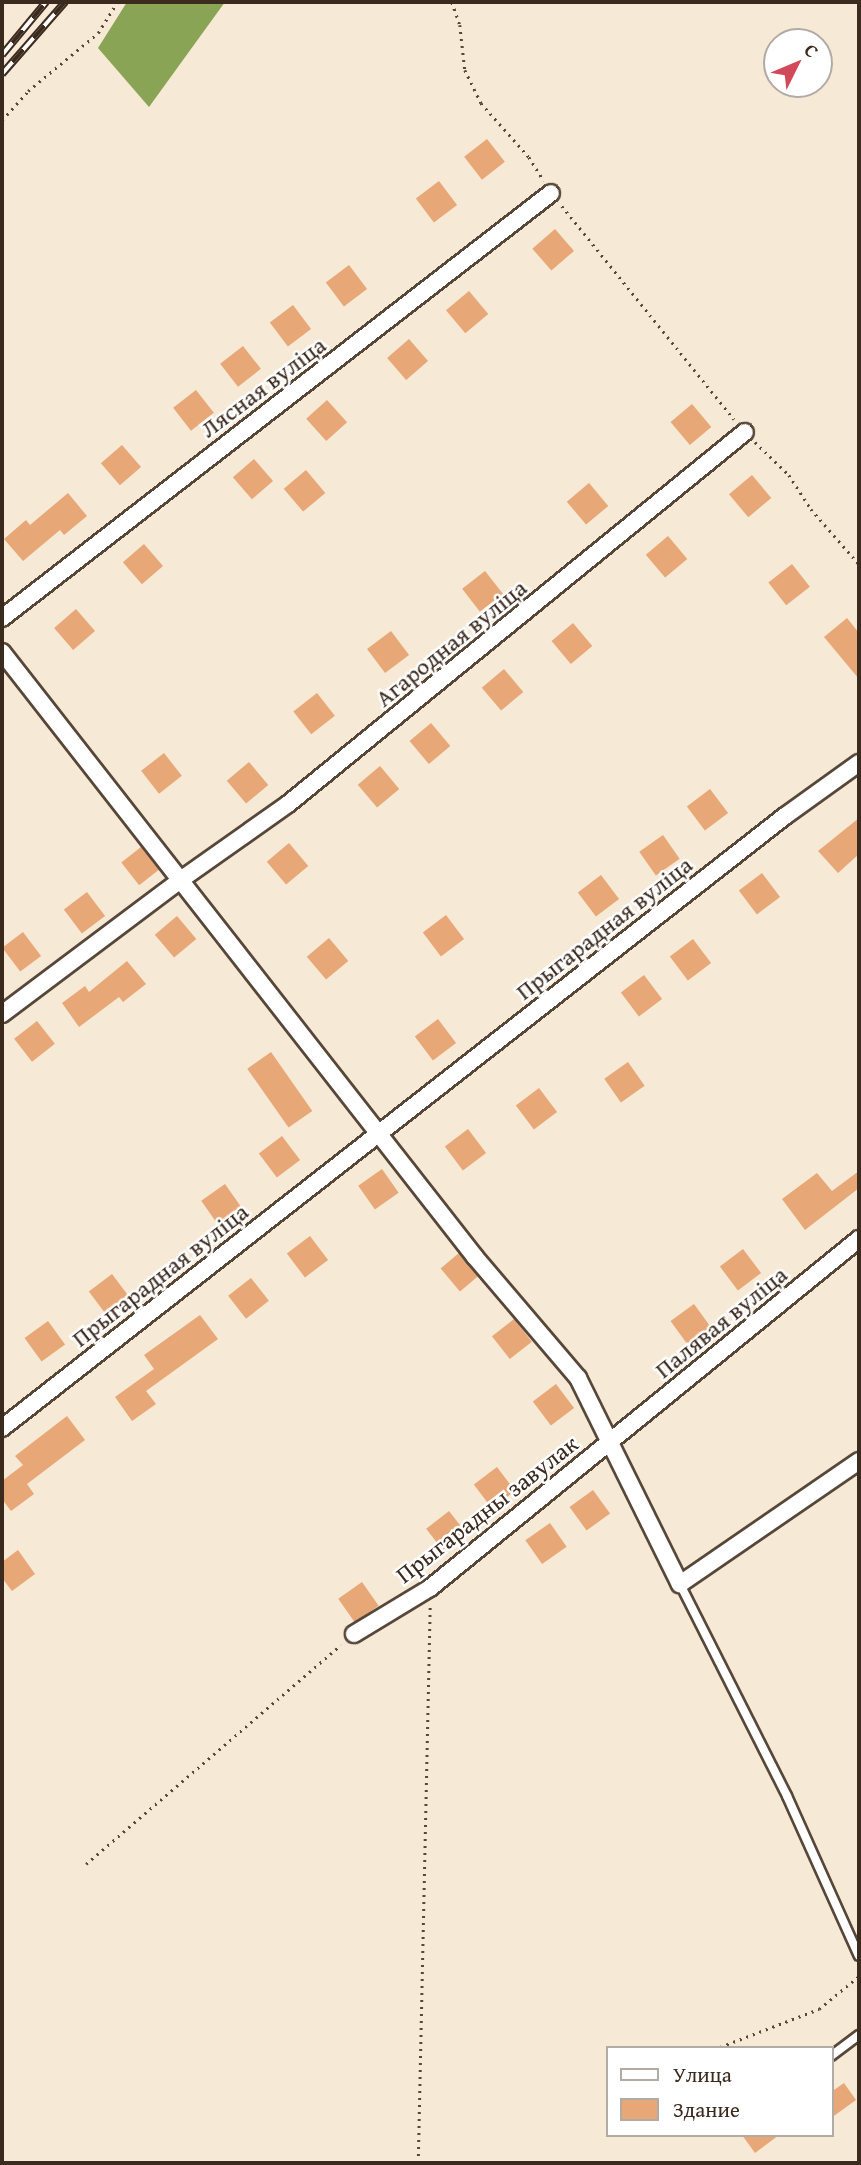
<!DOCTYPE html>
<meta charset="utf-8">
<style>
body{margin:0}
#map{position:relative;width:861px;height:2165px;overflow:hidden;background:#f6e9d5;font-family:"Gentium Book Plus",serif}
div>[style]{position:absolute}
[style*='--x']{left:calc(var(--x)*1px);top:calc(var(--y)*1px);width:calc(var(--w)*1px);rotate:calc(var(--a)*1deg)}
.forest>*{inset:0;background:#8aa456}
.building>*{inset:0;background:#e8a777;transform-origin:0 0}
.path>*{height:2.5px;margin-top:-1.25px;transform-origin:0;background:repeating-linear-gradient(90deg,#574739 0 2px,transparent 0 7px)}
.roads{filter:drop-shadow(2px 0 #574739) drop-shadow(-2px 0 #574739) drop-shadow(0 2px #574739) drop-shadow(0 -2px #574739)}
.service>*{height:8px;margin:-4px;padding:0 4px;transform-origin:4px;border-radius:4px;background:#fff}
.minor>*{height:16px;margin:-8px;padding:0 8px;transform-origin:8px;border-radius:8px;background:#fff}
.rail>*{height:8px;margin-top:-4px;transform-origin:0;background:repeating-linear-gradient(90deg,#fff 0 16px,#3b2a1e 0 32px);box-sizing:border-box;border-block:2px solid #3b2a1e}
span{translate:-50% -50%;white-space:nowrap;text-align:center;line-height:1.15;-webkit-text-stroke:5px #fff;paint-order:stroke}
.street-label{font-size:24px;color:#3b2a1e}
.frame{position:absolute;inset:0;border:4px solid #3b2a1e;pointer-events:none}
.legend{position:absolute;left:606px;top:2046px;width:228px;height:91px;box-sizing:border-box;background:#fff;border:2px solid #b1aaa5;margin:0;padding:9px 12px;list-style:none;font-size:21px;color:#3b2a1e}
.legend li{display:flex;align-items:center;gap:14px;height:35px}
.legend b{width:35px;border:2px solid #b1aaa5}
.north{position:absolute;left:763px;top:28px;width:70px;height:70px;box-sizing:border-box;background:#fff;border:2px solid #b1aaa5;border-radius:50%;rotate:47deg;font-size:19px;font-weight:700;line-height:28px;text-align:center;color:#3b2a1e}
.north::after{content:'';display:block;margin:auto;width:24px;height:32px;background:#d1495b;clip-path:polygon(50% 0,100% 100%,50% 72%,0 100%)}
</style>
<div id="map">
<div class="forest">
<i style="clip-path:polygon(127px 2px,225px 2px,149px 107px,98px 48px)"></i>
</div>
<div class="building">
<i style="left:487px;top:139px;width:29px;height:29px;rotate:52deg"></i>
<i style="left:439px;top:181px;width:30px;height:29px;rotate:53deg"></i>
<i style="left:555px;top:229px;width:29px;height:30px;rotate:49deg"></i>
<i style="left:349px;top:265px;width:30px;height:29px;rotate:53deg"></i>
<i style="left:469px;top:291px;width:30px;height:30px;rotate:50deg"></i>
<i style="left:293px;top:305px;width:30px;height:29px;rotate:53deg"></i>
<i style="left:409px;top:339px;width:29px;height:29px;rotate:49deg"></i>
<i style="left:243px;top:346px;width:29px;height:29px;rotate:52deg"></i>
<i style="left:196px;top:390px;width:29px;height:29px;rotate:52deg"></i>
<i style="left:327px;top:400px;width:30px;height:28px;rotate:48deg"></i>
<i style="left:692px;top:404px;width:30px;height:28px;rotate:50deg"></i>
<i style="left:122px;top:445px;width:29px;height:28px;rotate:49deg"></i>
<i style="left:254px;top:459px;width:29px;height:28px;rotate:49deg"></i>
<i style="left:306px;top:470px;width:30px;height:29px;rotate:50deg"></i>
<i style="left:752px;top:475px;width:30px;height:30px;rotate:50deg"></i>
<i style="left:589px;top:483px;width:30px;height:29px;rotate:50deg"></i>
<i style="clip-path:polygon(68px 493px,87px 516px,64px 535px,60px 530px,23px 561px,4px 539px,26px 520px,30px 525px)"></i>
<i style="left:668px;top:536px;width:30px;height:29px;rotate:50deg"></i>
<i style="left:144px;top:544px;width:29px;height:28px;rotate:49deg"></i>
<i style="left:792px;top:564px;width:29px;height:30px;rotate:52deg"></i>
<i style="left:485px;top:571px;width:29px;height:29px;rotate:52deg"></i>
<i style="left:76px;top:609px;width:29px;height:29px;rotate:49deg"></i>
<i style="clip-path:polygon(847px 618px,859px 633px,859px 679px,824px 637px)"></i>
<i style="left:573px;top:623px;width:30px;height:28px;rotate:50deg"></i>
<i style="left:391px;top:631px;width:30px;height:30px;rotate:53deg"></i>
<i style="left:504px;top:669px;width:30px;height:29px;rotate:50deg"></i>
<i style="left:317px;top:693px;width:29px;height:30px;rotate:52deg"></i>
<i style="left:431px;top:723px;width:30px;height:28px;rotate:50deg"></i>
<i style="left:164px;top:753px;width:29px;height:29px;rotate:52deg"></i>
<i style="left:249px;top:762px;width:30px;height:29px;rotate:50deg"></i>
<i style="left:380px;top:766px;width:30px;height:29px;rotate:50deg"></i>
<i style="left:710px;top:789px;width:30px;height:29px;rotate:53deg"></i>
<i style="clip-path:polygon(859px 818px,859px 854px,838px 873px,818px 851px)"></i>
<i style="left:663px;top:835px;width:29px;height:29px;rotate:55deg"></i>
<i style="left:289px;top:843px;width:30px;height:29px;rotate:50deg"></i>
<i style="left:141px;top:847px;width:29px;height:25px;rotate:52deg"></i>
<i style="left:762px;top:873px;width:30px;height:29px;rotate:53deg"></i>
<i style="left:601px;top:875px;width:30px;height:29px;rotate:53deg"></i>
<i style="left:87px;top:892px;width:30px;height:29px;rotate:53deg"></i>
<i style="left:446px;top:915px;width:30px;height:29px;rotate:53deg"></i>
<i style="left:177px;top:916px;width:30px;height:29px;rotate:50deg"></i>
<i style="left:23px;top:932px;width:30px;height:26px;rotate:53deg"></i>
<i style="left:329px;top:938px;width:30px;height:29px;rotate:50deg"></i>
<i style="left:693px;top:939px;width:30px;height:29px;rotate:53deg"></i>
<i style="clip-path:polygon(127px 961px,146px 984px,123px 1002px,119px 997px,79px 1027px,62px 1003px,85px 986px,89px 992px)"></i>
<i style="left:644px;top:975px;width:30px;height:29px;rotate:53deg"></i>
<i style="left:438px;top:1019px;width:30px;height:29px;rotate:53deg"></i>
<i style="left:37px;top:1021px;width:29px;height:29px;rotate:52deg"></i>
<i style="left:271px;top:1052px;width:72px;height:29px;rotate:55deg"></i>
<i style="left:628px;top:1062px;width:29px;height:29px;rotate:55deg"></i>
<i style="left:539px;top:1088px;width:30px;height:29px;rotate:53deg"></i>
<i style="left:468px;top:1129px;width:30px;height:29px;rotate:53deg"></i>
<i style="left:282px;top:1136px;width:30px;height:29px;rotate:53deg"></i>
<i style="left:382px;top:1169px;width:29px;height:29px;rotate:55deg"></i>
<i style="clip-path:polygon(859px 1171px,859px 1188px,805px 1230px,782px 1199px,817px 1173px,832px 1191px)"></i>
<i style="left:225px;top:1184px;width:29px;height:29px;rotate:55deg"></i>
<i style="left:310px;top:1236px;width:30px;height:29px;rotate:53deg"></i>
<i style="left:743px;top:1249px;width:30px;height:29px;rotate:53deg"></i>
<i style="left:459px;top:1253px;width:30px;height:24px;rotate:50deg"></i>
<i style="left:112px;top:1274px;width:30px;height:29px;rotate:53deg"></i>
<i style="left:251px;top:1278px;width:29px;height:29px;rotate:52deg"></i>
<i style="left:694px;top:1304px;width:29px;height:29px;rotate:54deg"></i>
<i style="clip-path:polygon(200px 1315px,218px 1339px,146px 1391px,156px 1404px,132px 1421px,115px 1397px,154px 1369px,144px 1355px)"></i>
<i style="left:514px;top:1319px;width:29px;height:28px;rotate:52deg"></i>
<i style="left:48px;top:1321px;width:29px;height:29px;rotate:54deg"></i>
<i style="left:556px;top:1384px;width:30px;height:29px;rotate:53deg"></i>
<i style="clip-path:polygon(67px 1416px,85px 1440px,27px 1484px,34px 1494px,11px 1511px,2px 1499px,2px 1481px,23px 1465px,15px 1456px)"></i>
<i style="left:497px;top:1467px;width:30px;height:29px;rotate:53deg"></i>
<i style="left:593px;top:1490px;width:29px;height:29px;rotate:54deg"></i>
<i style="left:449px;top:1511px;width:29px;height:29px;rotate:52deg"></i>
<i style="left:550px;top:1523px;width:29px;height:30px;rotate:55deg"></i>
<i style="clip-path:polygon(18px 1550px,35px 1574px,12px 1591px,2px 1578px,2px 1562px)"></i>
<i style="left:362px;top:1582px;width:29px;height:29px;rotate:55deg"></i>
<i style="clip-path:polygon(844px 2083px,856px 2100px,831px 2118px,831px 2092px)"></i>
<i style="clip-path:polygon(742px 2135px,779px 2135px,755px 2153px)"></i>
</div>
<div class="path">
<i style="--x:452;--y:2;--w:24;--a:71"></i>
<i style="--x:460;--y:25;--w:45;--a:83.7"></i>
<i style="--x:465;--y:70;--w:37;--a:64"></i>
<i style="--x:481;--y:103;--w:72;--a:48.4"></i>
<i style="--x:529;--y:157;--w:28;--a:58"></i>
<i style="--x:2;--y:120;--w:39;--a:-48"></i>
<i style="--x:28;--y:91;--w:91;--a:-39.6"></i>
<i style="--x:98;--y:33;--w:36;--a:-58"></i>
<i style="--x:562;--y:206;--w:274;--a:51.1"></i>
<i style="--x:755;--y:442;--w:47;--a:44.1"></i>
<i style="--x:789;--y:475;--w:40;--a:57.1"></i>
<i style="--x:811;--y:509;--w:73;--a:48.9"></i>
<i style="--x:86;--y:1864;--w:336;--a:-40.7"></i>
<i style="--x:720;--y:2047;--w:106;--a:-21"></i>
<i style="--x:819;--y:2009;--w:52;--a:-39.5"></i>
<i style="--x:418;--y:2163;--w:558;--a:-88.77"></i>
</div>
<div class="roads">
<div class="service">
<i style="--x:680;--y:1584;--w:237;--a:63.2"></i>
<i style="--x:787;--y:1796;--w:175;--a:65.8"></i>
<i style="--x:831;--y:2056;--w:35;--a:-37"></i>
</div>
<div class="minor">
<i style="--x:2;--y:618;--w:694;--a:-37.74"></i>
<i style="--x:2;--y:652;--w:768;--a:51.98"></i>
<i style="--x:475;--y:1257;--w:159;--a:49.6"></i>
<i style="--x:578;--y:1378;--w:230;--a:63.7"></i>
<i style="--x:680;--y:1584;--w:217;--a:-34.5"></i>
<i style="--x:2;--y:1014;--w:221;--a:-36.9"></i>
<i style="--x:179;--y:881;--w:133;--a:-35.2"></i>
<i style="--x:288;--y:804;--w:589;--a:-39.15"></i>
<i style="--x:2;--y:1428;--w:994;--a:-38.01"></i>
<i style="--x:785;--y:816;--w:91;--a:-35.6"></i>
<i style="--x:354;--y:1634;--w:89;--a:-31.2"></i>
<i style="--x:430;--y:1588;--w:553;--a:-39.13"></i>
</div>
</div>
<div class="rail">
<i style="--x:2;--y:55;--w:69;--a:-50.3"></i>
<i style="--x:2;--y:74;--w:96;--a:-48.8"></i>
</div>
<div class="street-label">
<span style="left:263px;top:387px;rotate:-37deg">Лясная вуліца</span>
<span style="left:451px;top:643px;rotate:-39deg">Агародная вуліца</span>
<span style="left:604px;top:928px;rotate:-38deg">Прыгарадная вуліца</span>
<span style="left:160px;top:1275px;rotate:-38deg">Прыгарадная вуліца</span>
<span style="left:721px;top:1322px;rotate:-39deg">Палявая вуліца</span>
<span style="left:487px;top:1509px;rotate:-38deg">Прыгарадны завулак</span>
</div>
<div class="frame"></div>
<ul class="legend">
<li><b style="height:9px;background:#fff"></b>Улица</li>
<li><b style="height:19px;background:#e8a777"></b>Здание</li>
</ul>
<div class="north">С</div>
</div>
